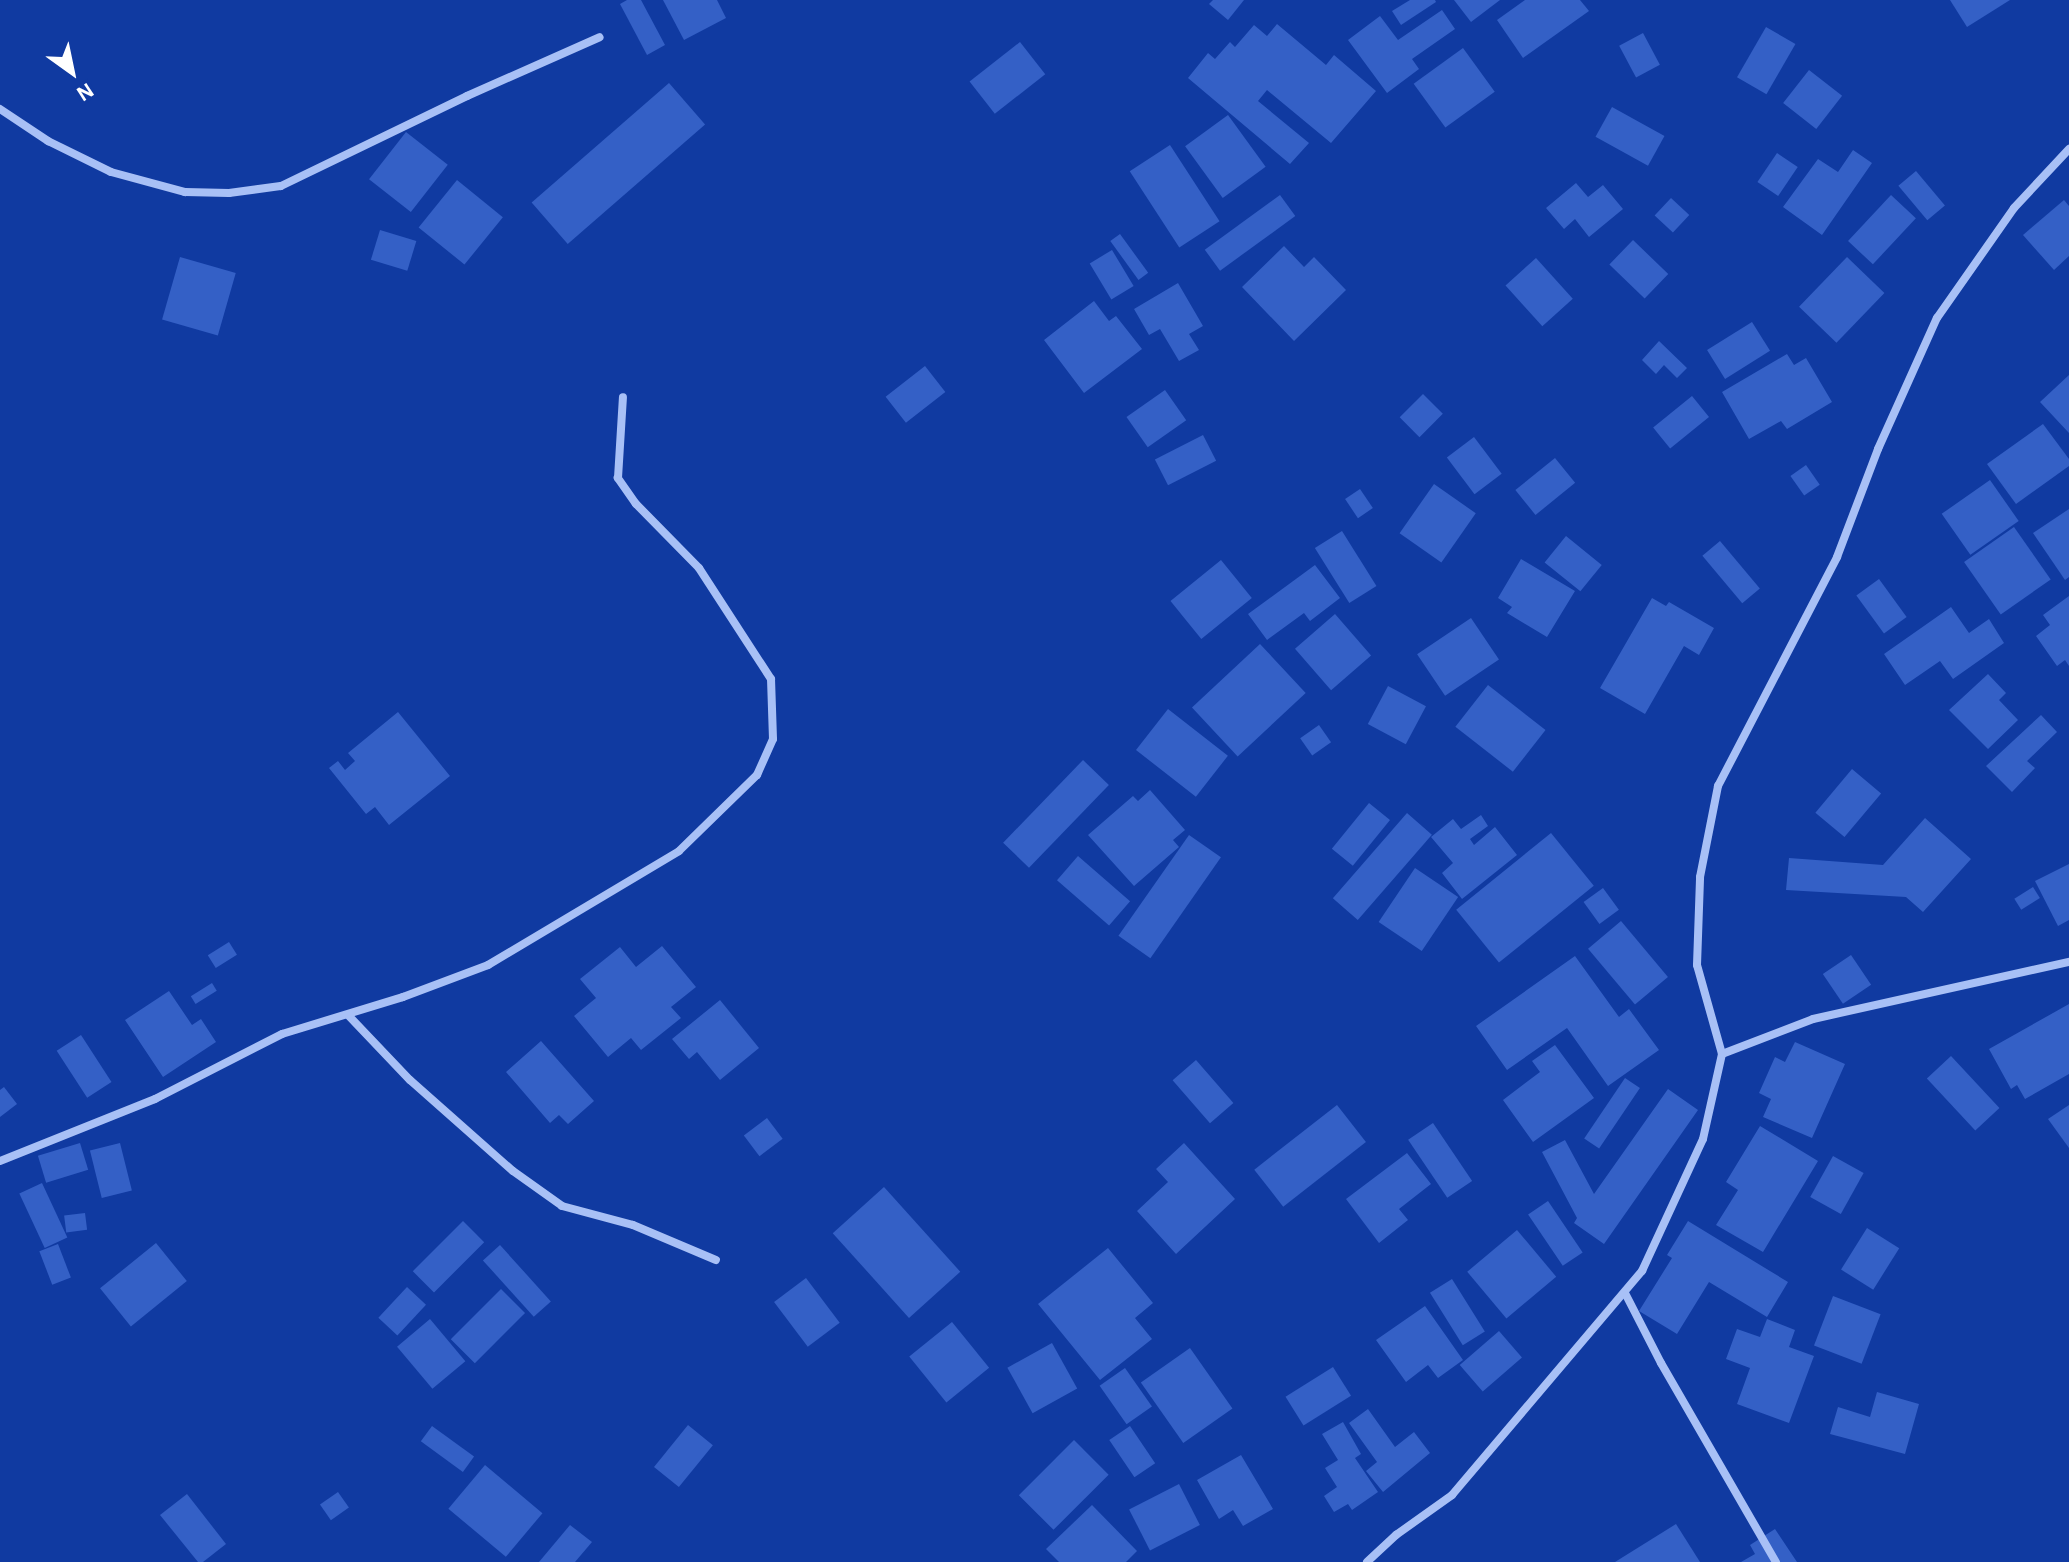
<!DOCTYPE html>
<style>
body{margin:0}
#map{position:relative;width:2069px;height:1562px;overflow:hidden;background:#103aa1;font-family:"Alegreya Sans",sans-serif}
div>[style]{position:absolute}
[style*='--x']{left:calc(var(--x)*1px);top:calc(var(--y)*1px);width:calc(var(--w)*1px);rotate:calc(var(--a)*1deg)}
.building>*{inset:0;background:#3460c6;transform-origin:0 0}
.street>*{height:8px;margin:-4px;padding:0 4px;transform-origin:4px;border-radius:4px;background:#a8c0f6}
span{translate:-50% -50%;white-space:nowrap;text-align:center;line-height:1.15;-webkit-text-stroke:8px #103aa1;paint-order:stroke}
.north{position:absolute;left:32px;top:32px;width:80px;height:80px;-webkit-text-stroke:6px #103aa1;paint-order:stroke;rotate:147deg;font-size:22px;font-weight:700;line-height:32px;text-align:center;color:#fff}
.north::after{content:'';display:block;margin:auto;width:28px;height:36px;background:#fff;clip-path:polygon(50% 0,100% 100%,50% 72%,0 100%)}
</style>
<div id="map">
<div class="building">
<i style="clip-path:polygon(627px 0,641px 0,665px 45px,647px 55px,620px 4px)"></i>
<i style="clip-path:polygon(663px 0,717px 0,726px 18px,684px 40px)"></i>
<i style="clip-path:polygon(1213px 0,1244px 0,1228px 20px,1209px 4px)"></i>
<i style="clip-path:polygon(1410px 0,1435px 0,1436px 2px,1401px 25px,1392px 11px)"></i>
<i style="clip-path:polygon(1454px 0,1500px 0,1471px 22px)"></i>
<i style="clip-path:polygon(1525px 0,1580px 0,1589px 11px,1523px 58px,1497px 20px)"></i>
<i style="clip-path:polygon(1950px 0,2010px 0,1967px 27px)"></i>
<i style="clip-path:polygon(1442px 10px,1455px 29px,1412px 59px,1419px 69px,1387px 93px,1348px 40px,1380px 16px,1398px 40px)"></i>
<i style="clip-path:polygon(1277px 24px,1326px 65px,1334px 55px,1376px 91px,1331px 143px,1267px 90px,1258px 101px,1309px 143px,1290px 164px,1188px 78px,1208px 53px,1215px 59px,1230px 42px,1235px 47px,1254px 25px,1267px 36px)"></i>
<i style="left:1766px;top:27px;width:34px;height:58px;rotate:30deg"></i>
<i style="left:1643px;top:33px;width:36px;height:27px;rotate:62deg"></i>
<i style="left:1020px;top:42px;width:41px;height:64px;rotate:52deg"></i>
<i style="left:1463px;top:48px;width:54px;height:61px;rotate:54deg"></i>
<i style="left:1809px;top:70px;width:42px;height:42px;rotate:38deg"></i>
<i style="left:669px;top:83px;width:55px;height:182px;rotate:49deg"></i>
<i style="left:1612px;top:107px;width:60px;height:34px;rotate:29deg"></i>
<i style="left:1228px;top:115px;width:64px;height:53px;rotate:54deg"></i>
<i style="left:406px;top:132px;width:53px;height:60px;rotate:38deg"></i>
<i style="left:1170px;top:145px;width:91px;height:48px;rotate:57deg"></i>
<i style="clip-path:polygon(1853px 150px,1872px 163px,1822px 235px,1783px 207px,1818px 159px,1838px 172px)"></i>
<i style="left:1777px;top:153px;width:25px;height:35px;rotate:34deg"></i>
<i style="left:1916px;top:171px;width:45px;height:23px;rotate:50deg"></i>
<i style="left:457px;top:180px;width:59px;height:61px;rotate:39deg"></i>
<i style="clip-path:polygon(1576px 183px,1588px 197px,1603px 185px,1623px 209px,1589px 237px,1575px 219px,1564px 229px,1546px 208px)"></i>
<i style="left:1280px;top:195px;width:26px;height:93px;rotate:54deg"></i>
<i style="left:1891px;top:195px;width:34px;height:63px;rotate:43deg"></i>
<i style="left:1671px;top:198px;width:25px;height:24px;rotate:43deg"></i>
<i style="clip-path:polygon(2064px 200px,2069px 206px,2069px 256px,2054px 270px,2023px 235px)"></i>
<i style="left:380px;top:230px;width:38px;height:31px;rotate:17deg"></i>
<i style="left:1120px;top:234px;width:48px;height:12px;rotate:54deg"></i>
<i style="left:1633px;top:240px;width:49px;height:34px;rotate:44deg"></i>
<i style="clip-path:polygon(1284px 246px,1304px 267px,1314px 257px,1346px 290px,1294px 341px,1242px 287px)"></i>
<i style="left:1112px;top:250px;width:42px;height:26px;rotate:59deg"></i>
<i style="left:180px;top:257px;width:58px;height:65px;rotate:16deg"></i>
<i style="left:1847px;top:257px;width:52px;height:69px;rotate:44deg"></i>
<i style="left:1536px;top:258px;width:55px;height:41px;rotate:48deg"></i>
<i style="clip-path:polygon(1178px 283px,1203px 326px,1189px 334px,1199px 350px,1179px 361px,1160px 329px,1149px 335px,1134px 309px)"></i>
<i style="clip-path:polygon(1094px 301px,1109px 321px,1116px 316px,1142px 349px,1084px 393px,1044px 340px)"></i>
<i style="left:1752px;top:322px;width:34px;height:53px;rotate:58deg"></i>
<i style="clip-path:polygon(1659px 341px,1687px 368px,1677px 378px,1664px 365px,1656px 374px,1642px 360px)"></i>
<i style="clip-path:polygon(1787px 354px,1794px 365px,1806px 358px,1832px 402px,1787px 429px,1781px 421px,1749px 439px,1722px 392px)"></i>
<i style="left:925px;top:366px;width:33px;height:50px;rotate:52deg"></i>
<i style="clip-path:polygon(2069px 375px,2069px 433px,2040px 402px)"></i>
<i style="left:1165px;top:390px;width:37px;height:47px;rotate:55deg"></i>
<i style="left:1423px;top:394px;width:28px;height:33px;rotate:45deg"></i>
<i style="left:1692px;top:396px;width:27px;height:50px;rotate:51deg"></i>
<i style="clip-path:polygon(2043px 424px,2069px 459px,2069px 466px,2016px 504px,1987px 464px)"></i>
<i style="left:1203px;top:435px;width:29px;height:54px;rotate:63deg"></i>
<i style="left:1474px;top:437px;width:46px;height:34px;rotate:53deg"></i>
<i style="left:1555px;top:458px;width:32px;height:51px;rotate:51deg"></i>
<i style="left:1806px;top:465px;width:24px;height:19px;rotate:55deg"></i>
<i style="left:1990px;top:480px;width:50px;height:59px;rotate:55deg"></i>
<i style="left:1434px;top:484px;width:51px;height:60px;rotate:35deg"></i>
<i style="left:1360px;top:489px;width:23px;height:18px;rotate:56deg"></i>
<i style="clip-path:polygon(2069px 509px,2069px 577px,2065px 580px,2033px 533px)"></i>
<i style="left:2014px;top:527px;width:64px;height:61px;rotate:55deg"></i>
<i style="left:1342px;top:531px;width:65px;height:32px;rotate:58deg"></i>
<i style="left:1566px;top:536px;width:46px;height:34px;rotate:39deg"></i>
<i style="left:1720px;top:541px;width:62px;height:23px;rotate:50deg"></i>
<i style="clip-path:polygon(1521px 559px,1575px 591px,1547px 637px,1507px 613px,1512px 607px,1498px 598px)"></i>
<i style="left:1221px;top:560px;width:49px;height:65px;rotate:51deg"></i>
<i style="clip-path:polygon(1315px 565px,1340px 598px,1310px 621px,1304px 613px,1267px 640px,1248px 614px)"></i>
<i style="left:1879px;top:579px;width:47px;height:28px;rotate:54deg"></i>
<i style="clip-path:polygon(2069px 596px,2069px 666px,2065px 660px,2057px 666px,2036px 636px,2050px 625px,2043px 615px)"></i>
<i style="clip-path:polygon(1652px 598px,1666px 606px,1669px 602px,1714px 628px,1699px 655px,1684px 646px,1645px 714px,1600px 688px)"></i>
<i style="clip-path:polygon(1951px 607px,1969px 633px,1989px 619px,2004px 643px,1953px 679px,1940px 661px,1905px 685px,1884px 654px)"></i>
<i style="left:1335px;top:614px;width:55px;height:53px;rotate:49deg"></i>
<i style="left:1471px;top:618px;width:50px;height:65px;rotate:56deg"></i>
<i style="left:1260px;top:644px;width:67px;height:93px;rotate:47deg"></i>
<i style="clip-path:polygon(1988px 674px,2006px 693px,1999px 700px,2018px 720px,1988px 749px,1949px 710px)"></i>
<i style="left:1488px;top:685px;width:73px;height:53px;rotate:38deg"></i>
<i style="left:1388px;top:686px;width:43px;height:43px;rotate:28deg"></i>
<i style="left:1168px;top:709px;width:76px;height:52px;rotate:38deg"></i>
<i style="clip-path:polygon(398px 712px,450px 776px,389px 825px,375px 807px,366px 814px,329px 768px,338px 761px,345px 770px,355px 761px,348px 753px)"></i>
<i style="clip-path:polygon(2041px 715px,2057px 732px,2027px 761px,2035px 768px,2012px 792px,1986px 766px)"></i>
<i style="left:1319px;top:725px;width:21px;height:23px;rotate:55deg"></i>
<i style="left:1083px;top:760px;width:36px;height:115px;rotate:44deg"></i>
<i style="left:1852px;top:769px;width:38px;height:57px;rotate:40deg"></i>
<i style="clip-path:polygon(1150px 790px,1185px 830px,1173px 840px,1179px 847px,1134px 886px,1088px 835px,1133px 796px,1138px 801px)"></i>
<i style="left:1369px;top:803px;width:27px;height:59px;rotate:39deg"></i>
<i style="left:1407px;top:813px;width:33px;height:113px;rotate:41deg"></i>
<i style="clip-path:polygon(1481px 815px,1488px 826px,1470px 839px,1474px 845px,1495px 827px,1517px 855px,1462px 899px,1442px 873px,1453px 863px,1431px 837px,1453px 819px,1461px 829px)"></i>
<i style="clip-path:polygon(1925px 818px,1971px 859px,1923px 912px,1906px 897px,1786px 890px,1789px 858px,1883px 865px)"></i>
<i style="left:1551px;top:833px;width:68px;height:122px;rotate:51deg"></i>
<i style="left:1189px;top:835px;width:39px;height:123px;rotate:35deg"></i>
<i style="left:1078px;top:856px;width:69px;height:32px;rotate:41deg"></i>
<i style="clip-path:polygon(2069px 864px,2069px 920px,2058px 926px,2035px 881px)"></i>
<i style="left:1415px;top:868px;width:52px;height:65px;rotate:34deg"></i>
<i style="left:2033px;top:887px;width:13px;height:22px;rotate:58deg"></i>
<i style="left:1603px;top:888px;width:27px;height:24px;rotate:54deg"></i>
<i style="left:1621px;top:921px;width:73px;height:43px;rotate:50deg"></i>
<i style="left:229px;top:942px;width:15px;height:25px;rotate:58deg"></i>
<i style="clip-path:polygon(662px 946px,696px 987px,671px 1007px,681px 1018px,641px 1050px,631px 1038px,608px 1057px,574px 1016px,596px 998px,580px 979px,620px 947px,636px 967px)"></i>
<i style="left:1851px;top:955px;width:36px;height:34px;rotate:56deg"></i>
<i style="clip-path:polygon(1575px 956px,1619px 1017px,1629px 1009px,1659px 1050px,1608px 1086px,1567px 1028px,1507px 1070px,1476px 1026px)"></i>
<i style="left:212px;top:983px;width:9px;height:25px;rotate:58deg"></i>
<i style="clip-path:polygon(169px 991px,192px 1025px,201px 1019px,216px 1042px,163px 1077px,125px 1020px)"></i>
<i style="clip-path:polygon(720px 1000px,759px 1048px,720px 1080px,697px 1052px,689px 1059px,672px 1039px)"></i>
<i style="clip-path:polygon(2069px 1004px,2069px 1074px,2025px 1099px,2017px 1085px,2011px 1089px,1989px 1049px)"></i>
<i style="left:81px;top:1035px;width:56px;height:29px;rotate:57deg"></i>
<i style="clip-path:polygon(541px 1041px,594px 1101px,568px 1124px,559px 1115px,550px 1123px,506px 1072px)"></i>
<i style="clip-path:polygon(1795px 1042px,1845px 1064px,1812px 1138px,1763px 1117px,1771px 1099px,1759px 1093px,1775px 1057px,1785px 1062px)"></i>
<i style="clip-path:polygon(1555px 1045px,1594px 1098px,1533px 1142px,1503px 1100px,1540px 1072px,1532px 1061px)"></i>
<i style="left:1951px;top:1056px;width:71px;height:33px;rotate:47deg"></i>
<i style="left:1196px;top:1060px;width:57px;height:31px;rotate:49deg"></i>
<i style="left:1625px;top:1078px;width:18px;height:73px;rotate:34deg"></i>
<i style="clip-path:polygon(4px 1087px,17px 1104px,0 1117px,0 1090px)"></i>
<i style="clip-path:polygon(1668px 1089px,1698px 1110px,1604px 1244px,1574px 1223px,1577px 1218px,1542px 1152px,1565px 1140px,1594px 1194px)"></i>
<i style="left:1337px;top:1105px;width:47px;height:105px;rotate:52deg"></i>
<i style="clip-path:polygon(2069px 1105px,2069px 1148px,2048px 1119px)"></i>
<i style="left:767px;top:1118px;width:26px;height:29px;rotate:53deg"></i>
<i style="left:1433px;top:1123px;width:70px;height:30px;rotate:56deg"></i>
<i style="clip-path:polygon(1760px 1126px,1818px 1161px,1763px 1252px,1716px 1225px,1738px 1190px,1726px 1182px)"></i>
<i style="left:80px;top:1143px;width:28px;height:44px;rotate:73deg"></i>
<i style="left:120px;top:1143px;width:49px;height:31px;rotate:76deg"></i>
<i style="clip-path:polygon(1184px 1143px,1235px 1199px,1176px 1254px,1137px 1211px,1168px 1182px,1156px 1169px)"></i>
<i style="clip-path:polygon(1407px 1153px,1431px 1184px,1399px 1209px,1408px 1220px,1379px 1243px,1346px 1199px)"></i>
<i style="left:1833px;top:1156px;width:35px;height:47px;rotate:29deg"></i>
<i style="left:42px;top:1183px;width:60px;height:25px;rotate:65deg"></i>
<i style="left:884px;top:1187px;width:114px;height:69px;rotate:48deg"></i>
<i style="left:1548px;top:1201px;width:62px;height:24px;rotate:56deg"></i>
<i style="left:85px;top:1213px;width:17px;height:21px;rotate:83deg"></i>
<i style="left:463px;top:1221px;width:30px;height:71px;rotate:45deg"></i>
<i style="clip-path:polygon(1688px 1221px,1788px 1282px,1767px 1317px,1709px 1282px,1677px 1334px,1639px 1311px,1672px 1258px,1667px 1255px)"></i>
<i style="left:1867px;top:1228px;width:38px;height:49px;rotate:32deg"></i>
<i style="left:1517px;top:1230px;width:61px;height:65px;rotate:50deg"></i>
<i style="left:156px;top:1243px;width:49px;height:72px;rotate:51deg"></i>
<i style="left:58px;top:1244px;width:36px;height:20px;rotate:69deg"></i>
<i style="left:500px;top:1245px;width:76px;height:23px;rotate:48deg"></i>
<i style="clip-path:polygon(1108px 1248px,1153px 1303px,1135px 1318px,1152px 1339px,1100px 1380px,1038px 1304px)"></i>
<i style="left:806px;top:1278px;width:56px;height:40px;rotate:53deg"></i>
<i style="left:1452px;top:1279px;width:62px;height:26px;rotate:58deg"></i>
<i style="left:407px;top:1287px;width:26px;height:42px;rotate:43deg"></i>
<i style="left:501px;top:1289px;width:34px;height:71px;rotate:45deg"></i>
<i style="left:1833px;top:1296px;width:51px;height:53px;rotate:21deg"></i>
<i style="clip-path:polygon(1425px 1306px,1463px 1360px,1438px 1378px,1428px 1365px,1406px 1382px,1376px 1340px)"></i>
<i style="left:430px;top:1319px;width:55px;height:43px;rotate:50deg"></i>
<i style="clip-path:polygon(1767px 1319px,1795px 1330px,1789px 1347px,1814px 1356px,1789px 1423px,1737px 1404px,1750px 1368px,1726px 1359px,1737px 1329px,1760px 1337px)"></i>
<i style="left:952px;top:1322px;width:59px;height:55px;rotate:51deg"></i>
<i style="left:1499px;top:1331px;width:35px;height:52px;rotate:49deg"></i>
<i style="left:1052px;top:1343px;width:52px;height:51px;rotate:61deg"></i>
<i style="left:1190px;top:1348px;width:74px;height:60px;rotate:55deg"></i>
<i style="left:1333px;top:1367px;width:34px;height:56px;rotate:58deg"></i>
<i style="left:1125px;top:1368px;width:47px;height:31px;rotate:55deg"></i>
<i style="clip-path:polygon(1877px 1392px,1919px 1404px,1905px 1454px,1830px 1434px,1838px 1407px,1870px 1417px)"></i>
<i style="clip-path:polygon(1368px 1409px,1395px 1447px,1414px 1432px,1430px 1453px,1383px 1492px,1366px 1471px,1377px 1462px,1349px 1423px)"></i>
<i style="clip-path:polygon(1343px 1422px,1361px 1454px,1355px 1458px,1378px 1492px,1352px 1510px,1348px 1504px,1334px 1512px,1324px 1496px,1337px 1487px,1325px 1468px,1338px 1460px,1322px 1434px)"></i>
<i style="left:688px;top:1425px;width:32px;height:54px;rotate:39deg"></i>
<i style="left:432px;top:1426px;width:52px;height:19px;rotate:36deg"></i>
<i style="left:1130px;top:1426px;width:45px;height:25px;rotate:56deg"></i>
<i style="left:1074px;top:1440px;width:49px;height:78px;rotate:45deg"></i>
<i style="clip-path:polygon(1241px 1455px,1273px 1509px,1243px 1526px,1233px 1510px,1219px 1519px,1197px 1480px)"></i>
<i style="left:485px;top:1465px;width:75px;height:57px;rotate:40deg"></i>
<i style="left:1179px;top:1484px;width:46px;height:56px;rotate:63deg"></i>
<i style="left:338px;top:1492px;width:19px;height:22px;rotate:55deg"></i>
<i style="clip-path:polygon(187px 1494px,226px 1544px,203px 1562px,198px 1562px,160px 1515px)"></i>
<i style="clip-path:polygon(1092px 1505px,1137px 1551px,1126px 1562px,1059px 1562px,1046px 1549px)"></i>
<i style="clip-path:polygon(1676px 1524px,1700px 1562px,1615px 1562px)"></i>
<i style="clip-path:polygon(570px 1525px,592px 1542px,575px 1562px,539px 1562px)"></i>
<i style="clip-path:polygon(1775px 1529px,1797px 1562px,1741px 1562px,1755px 1554px,1750px 1545px)"></i>
</div>
<div class="street">
<i style="--x:0;--y:109;--w:58;--a:33.7"></i>
<i style="--x:48;--y:141;--w:70;--a:26.2"></i>
<i style="--x:111;--y:172;--w:77;--a:15.1"></i>
<i style="--x:185;--y:192;--w:44;--a:1.3"></i>
<i style="--x:229;--y:193;--w:52;--a:-7.7"></i>
<i style="--x:281;--y:186;--w:207;--a:-25.8"></i>
<i style="--x:467;--y:96;--w:145;--a:-23.9"></i>
<i style="--x:348;--y:1015;--w:90;--a:46.4"></i>
<i style="--x:410;--y:1080;--w:137;--a:41.5"></i>
<i style="--x:513;--y:1171;--w:60;--a:35.5"></i>
<i style="--x:562;--y:1206;--w:73;--a:15"></i>
<i style="--x:633;--y:1225;--w:90;--a:22.9"></i>
<i style="--x:1722;--y:1054;--w:97;--a:-21"></i>
<i style="--x:1813;--y:1019;--w:262;--a:-12.6"></i>
<i style="--x:0;--y:1161;--w:167;--a:-21.8"></i>
<i style="--x:155;--y:1099;--w:143;--a:-27.1"></i>
<i style="--x:282;--y:1034;--w:127;--a:-17"></i>
<i style="--x:403;--y:997;--w:91;--a:-20.6"></i>
<i style="--x:488;--y:965;--w:222;--a:-30.8"></i>
<i style="--x:679;--y:851;--w:109;--a:-44.3"></i>
<i style="--x:757;--y:775;--w:39;--a:-66"></i>
<i style="--x:773;--y:739;--w:60;--a:-91.9"></i>
<i style="--x:771;--y:679;--w:132;--a:-123"></i>
<i style="--x:699;--y:568;--w:90;--a:-134.5"></i>
<i style="--x:636;--y:504;--w:32;--a:-125"></i>
<i style="--x:618;--y:478;--w:81;--a:-86.5"></i>
<i style="--x:1625;--y:1293;--w:79;--a:62.8"></i>
<i style="--x:1661;--y:1363;--w:230;--a:60"></i>
<i style="--x:1367;--y:1562;--w:40;--a:-43"></i>
<i style="--x:1396;--y:1535;--w:69;--a:-35.5"></i>
<i style="--x:1452;--y:1495;--w:294;--a:-49.7"></i>
<i style="--x:1642;--y:1271;--w:145;--a:-65.2"></i>
<i style="--x:1703;--y:1139;--w:87;--a:-77.4"></i>
<i style="--x:1722;--y:1054;--w:92;--a:-105.7"></i>
<i style="--x:1697;--y:965;--w:88;--a:-88"></i>
<i style="--x:1700;--y:877;--w:93;--a:-78.8"></i>
<i style="--x:1718;--y:786;--w:258;--a:-62.5"></i>
<i style="--x:1837;--y:557;--w:116;--a:-69.2"></i>
<i style="--x:1878;--y:449;--w:144;--a:-65.8"></i>
<i style="--x:1937;--y:318;--w:134;--a:-55"></i>
<i style="--x:2014;--y:208;--w:81;--a:-47"></i>
</div>
<div class="north">N</div>
</div>
